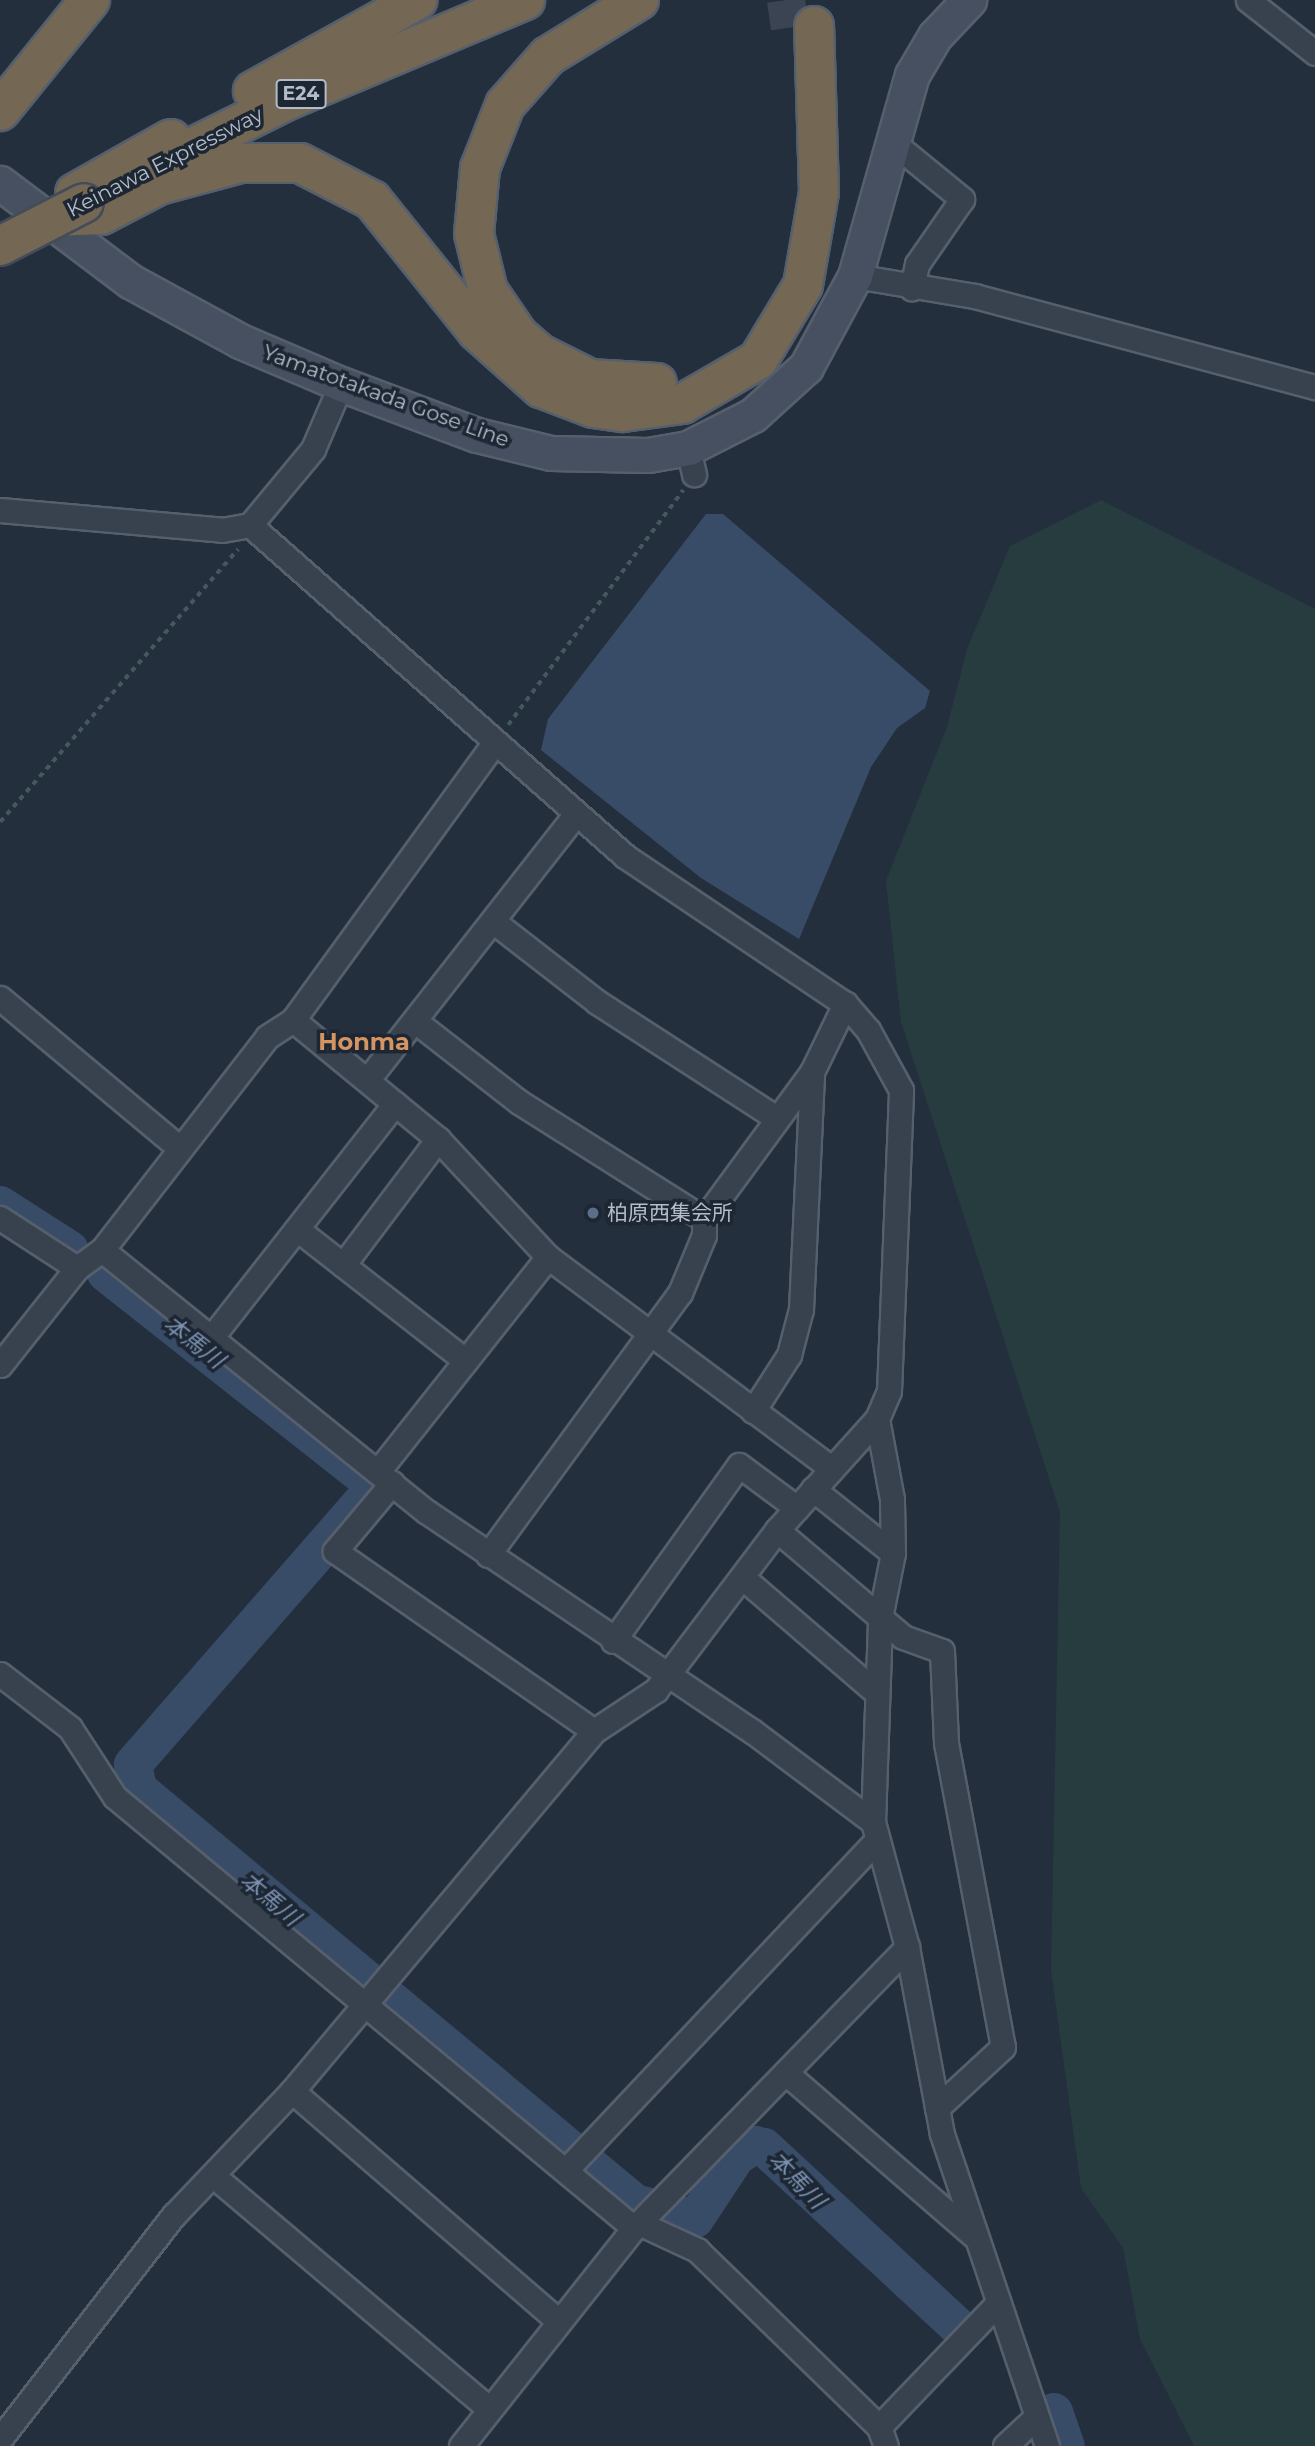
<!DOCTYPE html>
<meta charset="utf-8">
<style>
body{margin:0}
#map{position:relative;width:1315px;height:2446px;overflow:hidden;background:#242f3e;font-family:Montserrat,"Noto Sans JP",sans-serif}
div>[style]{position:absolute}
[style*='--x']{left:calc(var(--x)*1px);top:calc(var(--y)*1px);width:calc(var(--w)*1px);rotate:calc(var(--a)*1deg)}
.green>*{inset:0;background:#263c3f}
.water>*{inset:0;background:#394c67}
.river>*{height:38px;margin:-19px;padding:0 19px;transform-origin:19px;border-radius:19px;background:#394c67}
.motorway-tunnel>*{height:38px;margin-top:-19px;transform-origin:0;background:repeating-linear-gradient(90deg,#3a4453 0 38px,transparent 0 57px)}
.path>*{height:3.5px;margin-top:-1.75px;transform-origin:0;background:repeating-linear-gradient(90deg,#44595c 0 5px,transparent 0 10px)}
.roads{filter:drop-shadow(2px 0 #565f6c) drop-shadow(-2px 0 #565f6c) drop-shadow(0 2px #565f6c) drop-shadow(0 -2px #565f6c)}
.minor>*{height:23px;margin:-11.5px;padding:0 11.5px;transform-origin:11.5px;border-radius:11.5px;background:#38414e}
.secondary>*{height:33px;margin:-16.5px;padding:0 16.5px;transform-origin:16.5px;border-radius:16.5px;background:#465061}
.motorway>*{height:38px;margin:-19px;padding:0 19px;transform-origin:19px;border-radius:19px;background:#746855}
.bridges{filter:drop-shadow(2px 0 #434c59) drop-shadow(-2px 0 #434c59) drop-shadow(0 2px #434c59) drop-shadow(0 -2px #434c59)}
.motorway-bridge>*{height:38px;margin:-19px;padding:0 19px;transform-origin:19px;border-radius:19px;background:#746855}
.dots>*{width:19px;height:19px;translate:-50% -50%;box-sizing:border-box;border:4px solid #1d2633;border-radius:50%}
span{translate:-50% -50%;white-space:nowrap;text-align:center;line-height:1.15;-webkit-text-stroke:7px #1d2633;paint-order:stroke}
.shield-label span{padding:2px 5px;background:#1d2633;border:2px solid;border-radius:5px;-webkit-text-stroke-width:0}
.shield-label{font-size:19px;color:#b4bcc9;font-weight:700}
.street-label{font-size:21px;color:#b4bcc9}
.poi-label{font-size:21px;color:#b4bcc9}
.left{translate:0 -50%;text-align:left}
.water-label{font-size:23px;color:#7c92b1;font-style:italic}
.quarter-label{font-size:24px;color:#d59563;font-weight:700}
</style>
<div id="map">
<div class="green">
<i style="clip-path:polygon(1101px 500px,1315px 609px,1315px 2446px,1194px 2446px,1140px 2339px,1123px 2248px,1081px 2188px,1051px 1970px,1060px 1512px,901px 1022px,886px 881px,947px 727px,967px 649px,1010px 546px)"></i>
</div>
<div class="water">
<i style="clip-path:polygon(706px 514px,723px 514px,930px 691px,925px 708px,897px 728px,871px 767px,799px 939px,701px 878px,541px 750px,548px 719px)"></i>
</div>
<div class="river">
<i style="--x:0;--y:1205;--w:83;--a:32.7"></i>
<i style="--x:106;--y:1273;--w:344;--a:38.3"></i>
<i style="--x:376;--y:1486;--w:370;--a:131.1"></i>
<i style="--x:133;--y:1765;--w:25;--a:78"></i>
<i style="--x:138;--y:1789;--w:647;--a:39.79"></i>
<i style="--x:635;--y:2203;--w:62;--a:14.9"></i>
<i style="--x:695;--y:2219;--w:74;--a:-56.5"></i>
<i style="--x:736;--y:2157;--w:22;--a:-34"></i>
<i style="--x:754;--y:2145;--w:10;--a:11"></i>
<i style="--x:764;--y:2147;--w:263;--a:42.8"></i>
<i style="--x:1054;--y:2412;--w:36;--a:71"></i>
</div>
<div class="motorway-tunnel">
<i style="--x:786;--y:0;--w:28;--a:82"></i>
</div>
<div class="path">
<i style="--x:508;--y:725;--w:293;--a:-53.3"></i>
<i style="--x:0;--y:822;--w:362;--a:-48.9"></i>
</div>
<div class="roads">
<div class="minor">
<i style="--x:1248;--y:0;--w:85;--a:38.3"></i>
<i style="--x:891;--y:141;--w:92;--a:39.2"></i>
<i style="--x:962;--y:199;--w:79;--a:124.7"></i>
<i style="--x:917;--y:264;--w:25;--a:102"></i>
<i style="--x:855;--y:276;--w:122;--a:9.5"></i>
<i style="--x:975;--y:296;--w:352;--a:15"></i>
<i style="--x:688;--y:448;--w:27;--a:77"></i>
<i style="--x:0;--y:510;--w:223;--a:5.1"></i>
<i style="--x:222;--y:530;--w:28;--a:-10"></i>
<i style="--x:250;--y:525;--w:99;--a:-50.3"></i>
<i style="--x:313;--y:449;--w:71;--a:-66.7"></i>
<i style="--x:494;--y:922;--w:130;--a:37.8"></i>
<i style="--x:597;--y:1002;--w:212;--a:32.9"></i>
<i style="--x:0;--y:998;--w:232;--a:39.9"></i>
<i style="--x:293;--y:1020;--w:188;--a:39.4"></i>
<i style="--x:438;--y:1139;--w:161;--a:47"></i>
<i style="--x:548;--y:1257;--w:353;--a:36.7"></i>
<i style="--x:415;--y:1021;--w:132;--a:37.9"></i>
<i style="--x:519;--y:1102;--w:219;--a:32.3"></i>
<i style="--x:368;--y:1079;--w:335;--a:-51.9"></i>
<i style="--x:0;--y:1218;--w:92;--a:33"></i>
<i style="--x:297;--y:1229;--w:214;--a:38"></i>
<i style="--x:102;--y:1250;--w:417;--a:38.9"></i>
<i style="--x:427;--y:1512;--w:392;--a:34"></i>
<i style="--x:752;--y:1731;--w:151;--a:36.9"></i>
<i style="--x:873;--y:1822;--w:130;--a:74.8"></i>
<i style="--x:907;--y:1947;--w:190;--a:79.4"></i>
<i style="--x:942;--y:2134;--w:329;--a:71.4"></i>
<i style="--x:343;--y:1265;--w:158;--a:-53"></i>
<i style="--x:211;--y:1338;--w:298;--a:-51.9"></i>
<i style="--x:0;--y:1365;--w:124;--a:-51.6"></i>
<i style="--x:77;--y:1268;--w:31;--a:-36"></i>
<i style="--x:102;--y:1250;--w:269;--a:-52.2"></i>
<i style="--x:267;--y:1037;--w:31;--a:-33"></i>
<i style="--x:293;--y:1020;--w:340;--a:-54"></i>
<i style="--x:753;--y:1411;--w:67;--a:-57.3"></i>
<i style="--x:789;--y:1355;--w:48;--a:-75.4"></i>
<i style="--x:801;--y:1309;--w:237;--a:-87.3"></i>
<i style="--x:379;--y:1470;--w:272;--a:-51.6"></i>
<i style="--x:392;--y:1483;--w:89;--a:130"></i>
<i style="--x:335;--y:1551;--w:315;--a:34.8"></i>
<i style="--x:813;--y:1489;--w:102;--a:38.7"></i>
<i style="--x:777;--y:1530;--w:165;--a:40.3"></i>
<i style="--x:903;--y:1637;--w:41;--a:19.7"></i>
<i style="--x:942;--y:1651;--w:92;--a:87.5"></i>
<i style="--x:946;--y:1743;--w:309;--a:79.4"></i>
<i style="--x:1003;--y:2047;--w:90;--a:137.3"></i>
<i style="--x:488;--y:1555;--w:325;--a:-53.8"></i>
<i style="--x:680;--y:1293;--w:63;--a:-67.5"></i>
<i style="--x:704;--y:1235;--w:16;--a:-90"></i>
<i style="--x:704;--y:1219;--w:182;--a:-53.7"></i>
<i style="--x:812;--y:1072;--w:76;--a:-64.1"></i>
<i style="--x:742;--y:1577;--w:178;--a:40.7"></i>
<i style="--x:613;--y:1641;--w:216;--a:-54.4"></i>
<i style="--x:739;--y:1465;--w:72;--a:36.6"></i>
<i style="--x:0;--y:1674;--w:88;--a:37.6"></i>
<i style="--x:70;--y:1728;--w:82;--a:56.9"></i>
<i style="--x:115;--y:1797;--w:675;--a:39.71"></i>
<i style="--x:873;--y:1822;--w:204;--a:-88"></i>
<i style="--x:880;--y:1618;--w:66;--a:-78.7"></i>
<i style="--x:893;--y:1553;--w:54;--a:-91.1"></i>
<i style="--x:892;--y:1499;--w:81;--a:-100.6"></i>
<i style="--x:786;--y:2073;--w:249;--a:40.9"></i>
<i style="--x:292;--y:2091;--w:350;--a:40.8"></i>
<i style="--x:566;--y:2170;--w:453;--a:-46.7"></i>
<i style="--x:216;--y:2178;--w:355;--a:40.2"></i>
<i style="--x:643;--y:2225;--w:60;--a:24.8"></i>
<i style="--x:697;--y:2250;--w:254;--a:44.2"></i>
<i style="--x:879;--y:2427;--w:20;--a:70"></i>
<i style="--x:879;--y:2427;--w:172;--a:-46.2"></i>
<i style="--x:0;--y:2439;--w:284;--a:-52.2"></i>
<i style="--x:174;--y:2215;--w:171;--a:-46.4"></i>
<i style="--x:292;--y:2091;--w:470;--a:-50"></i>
<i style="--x:594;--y:1731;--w:74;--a:-33.5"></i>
<i style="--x:656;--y:1690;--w:201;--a:-52.9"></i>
<i style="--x:777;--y:1530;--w:149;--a:-48"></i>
<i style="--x:877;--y:1419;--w:30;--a:-67"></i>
<i style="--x:889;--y:1391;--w:301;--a:-87.7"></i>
<i style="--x:901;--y:1090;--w:68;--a:-118.8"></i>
<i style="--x:868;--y:1030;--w:35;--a:-131"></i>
<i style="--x:845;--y:1004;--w:265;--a:-146.1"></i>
<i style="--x:625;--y:856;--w:500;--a:-138.57"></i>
<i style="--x:461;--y:2446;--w:278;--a:-51.6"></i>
<i style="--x:634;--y:2228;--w:392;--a:-45.8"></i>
<i style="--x:1005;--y:2446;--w:42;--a:-43.1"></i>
</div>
<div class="secondary">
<i style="--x:0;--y:183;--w:163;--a:37"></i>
<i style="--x:130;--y:281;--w:125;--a:28.6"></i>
<i style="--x:240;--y:341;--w:110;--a:23.1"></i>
<i style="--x:341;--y:384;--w:145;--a:20.6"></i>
<i style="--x:477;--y:435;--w:76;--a:13.7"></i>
<i style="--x:551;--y:453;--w:97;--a:1.2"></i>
<i style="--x:648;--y:455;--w:41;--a:-9.9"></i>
<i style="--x:688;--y:448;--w:73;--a:-26.9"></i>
<i style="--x:753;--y:415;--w:72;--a:-42.2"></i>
<i style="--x:806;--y:367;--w:103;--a:-61.7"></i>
<i style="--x:855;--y:276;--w:209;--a:-74.2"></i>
<i style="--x:912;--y:75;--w:45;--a:-59.5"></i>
<i style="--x:935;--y:36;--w:50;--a:-46.6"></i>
</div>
<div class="motorway">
<i style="--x:639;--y:0;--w:107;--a:148.4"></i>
<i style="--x:548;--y:56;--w:65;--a:131.3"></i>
<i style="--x:505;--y:105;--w:68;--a:111.6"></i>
<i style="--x:480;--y:168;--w:66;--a:95.2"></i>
<i style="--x:474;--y:234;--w:59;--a:76.2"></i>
<i style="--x:488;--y:291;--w:53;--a:55.7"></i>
<i style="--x:518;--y:335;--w:29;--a:41"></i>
<i style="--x:540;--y:354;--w:56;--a:26.6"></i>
<i style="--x:590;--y:379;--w:67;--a:3.4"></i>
<i style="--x:253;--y:91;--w:188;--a:-29"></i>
<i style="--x:0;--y:111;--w:143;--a:-51"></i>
<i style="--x:151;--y:168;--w:155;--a:-26.4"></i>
<i style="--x:290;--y:99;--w:255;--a:-22.8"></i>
<i style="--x:75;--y:193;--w:110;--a:-29.4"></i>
<i style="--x:54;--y:217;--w:47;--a:-2.4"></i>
<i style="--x:101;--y:215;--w:65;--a:-27.3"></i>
<i style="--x:159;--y:185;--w:85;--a:-15"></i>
<i style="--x:241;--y:163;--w:59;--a:0"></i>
<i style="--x:300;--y:163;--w:81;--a:27.2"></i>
<i style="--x:372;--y:200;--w:168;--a:51.3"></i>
<i style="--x:477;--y:331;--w:86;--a:41.7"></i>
<i style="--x:541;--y:388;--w:56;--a:21"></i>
<i style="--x:593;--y:408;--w:30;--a:8"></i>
<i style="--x:623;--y:412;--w:60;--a:-7.7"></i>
<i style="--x:682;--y:404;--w:88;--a:-30.1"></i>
<i style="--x:758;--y:360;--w:87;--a:-59"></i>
<i style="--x:803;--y:285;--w:94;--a:-80.2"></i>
<i style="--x:819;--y:192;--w:166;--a:-91.7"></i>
</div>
</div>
<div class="bridges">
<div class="motorway-bridge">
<i style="--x:0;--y:246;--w:94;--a:-27.1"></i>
</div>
</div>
<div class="dots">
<i style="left:593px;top:1213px;background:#5c6f8a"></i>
</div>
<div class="shield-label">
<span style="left:301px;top:94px">E24</span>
</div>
<div class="street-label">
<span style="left:165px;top:162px;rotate:-27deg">Keinawa Expressway</span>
<span style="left:386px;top:396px;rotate:20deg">Yamatotakada Gose Line</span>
</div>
<div class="poi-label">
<span class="left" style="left:607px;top:1213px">柏原西集会所</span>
</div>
<div class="water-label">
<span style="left:194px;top:1342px;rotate:38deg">本馬川</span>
<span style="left:270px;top:1899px;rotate:40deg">本馬川</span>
<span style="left:797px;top:2180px;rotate:46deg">本馬川</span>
</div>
<div class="quarter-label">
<span style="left:364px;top:1042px">Honma</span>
</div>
</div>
